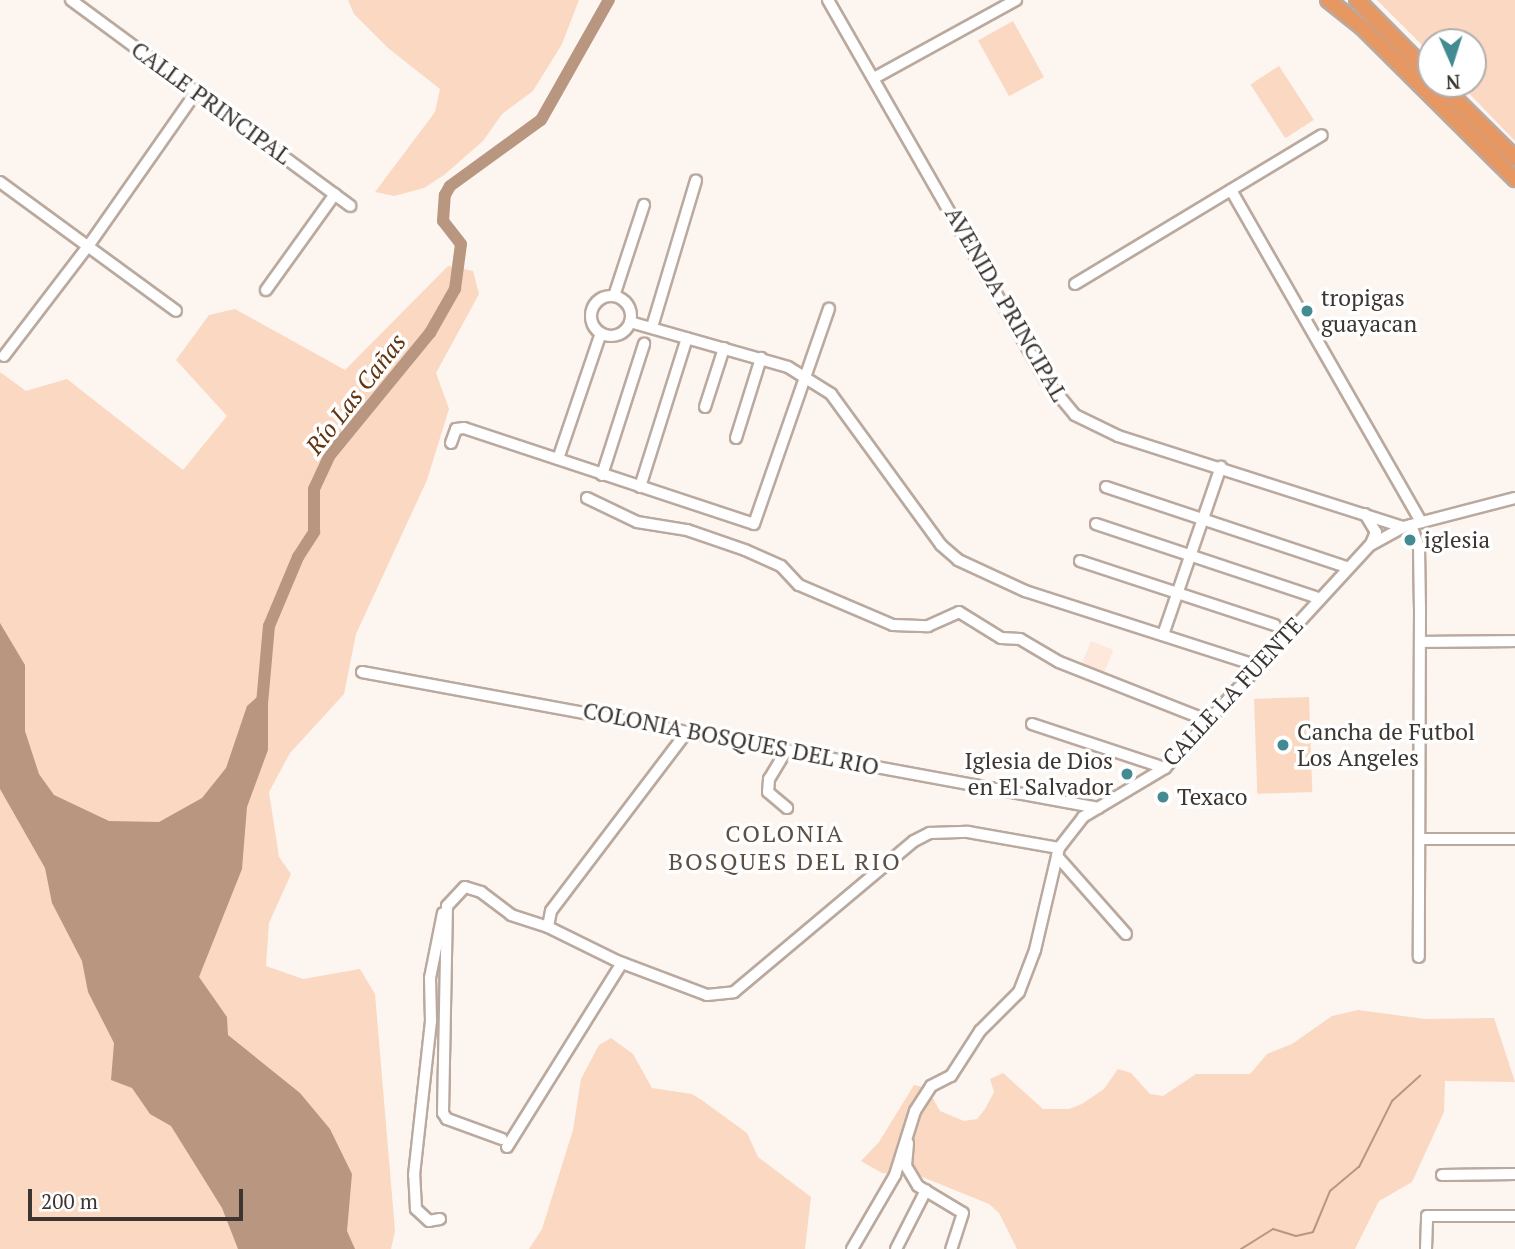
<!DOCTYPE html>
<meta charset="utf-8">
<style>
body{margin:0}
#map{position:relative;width:1515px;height:1249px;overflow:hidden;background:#fcf5f0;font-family:"PT Serif",serif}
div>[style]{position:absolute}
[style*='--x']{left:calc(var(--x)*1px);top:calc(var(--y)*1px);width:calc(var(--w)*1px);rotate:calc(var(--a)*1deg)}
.built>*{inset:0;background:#fde8db;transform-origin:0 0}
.green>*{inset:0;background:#fbd8c2;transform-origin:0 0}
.water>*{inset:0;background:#b99680}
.stream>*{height:2px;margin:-1px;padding:0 1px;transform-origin:1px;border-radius:1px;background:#b99680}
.river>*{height:12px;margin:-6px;padding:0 6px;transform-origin:6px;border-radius:6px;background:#b99680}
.roads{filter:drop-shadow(2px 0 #baa99e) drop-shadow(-2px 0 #baa99e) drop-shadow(0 2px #baa99e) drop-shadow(0 -2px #baa99e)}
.minor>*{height:10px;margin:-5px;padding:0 5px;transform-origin:5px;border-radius:5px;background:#fff}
.minor>.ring{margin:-5px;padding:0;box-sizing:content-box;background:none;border:10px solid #fff;border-radius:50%}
.highway>*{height:14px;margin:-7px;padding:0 7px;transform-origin:7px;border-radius:7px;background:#e69762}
.dots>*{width:19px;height:19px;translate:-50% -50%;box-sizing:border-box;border:4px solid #fff;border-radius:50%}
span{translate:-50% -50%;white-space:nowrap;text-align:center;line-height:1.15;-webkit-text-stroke:7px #fff;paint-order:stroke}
.street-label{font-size:23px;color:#3c3531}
.poi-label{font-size:23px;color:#3c3531}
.left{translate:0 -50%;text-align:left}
.right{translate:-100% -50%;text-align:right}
.water-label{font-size:24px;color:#623410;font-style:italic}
.neighbourhood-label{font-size:24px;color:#5e4f45;letter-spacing:2px}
.north{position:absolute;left:1417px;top:28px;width:70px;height:70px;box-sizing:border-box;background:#fff;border:2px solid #b1aead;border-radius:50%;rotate:177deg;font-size:19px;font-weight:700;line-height:28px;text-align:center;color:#3c3531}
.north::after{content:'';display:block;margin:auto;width:24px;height:32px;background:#438a92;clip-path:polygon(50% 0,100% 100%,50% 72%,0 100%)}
.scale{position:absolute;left:28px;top:1189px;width:215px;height:32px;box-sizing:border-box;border:4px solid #3c3531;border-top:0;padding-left:9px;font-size:21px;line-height:24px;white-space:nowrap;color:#3c3531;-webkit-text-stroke:5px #fff;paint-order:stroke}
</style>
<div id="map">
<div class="built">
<i style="left:1091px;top:641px;width:24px;height:32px;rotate:22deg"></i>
</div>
<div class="green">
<i style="clip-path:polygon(348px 0,579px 0,562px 44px,533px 91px,502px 114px,483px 141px,444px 175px,424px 188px,394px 196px,375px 192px,435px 112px,440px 89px,388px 48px,354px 14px)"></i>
<i style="clip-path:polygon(1377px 0,1515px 0,1515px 141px,1460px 84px,1473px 84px,1473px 42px,1431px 42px,1431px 54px)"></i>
<i style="left:1013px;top:21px;width:64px;height:40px;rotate:61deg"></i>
<i style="left:1279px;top:66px;width:64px;height:34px;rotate:57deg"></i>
<i style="clip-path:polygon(448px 266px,473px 271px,479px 294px,436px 373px,449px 409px,427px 480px,356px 634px,344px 694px,290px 753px,269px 792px,279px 857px,291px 874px,269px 923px,266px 966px,303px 979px,360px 969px,375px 994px,395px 1231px,391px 1249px,0 1249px,0 372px,26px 391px,67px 379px,183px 470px,227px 416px,176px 360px,209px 315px,235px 309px,345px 370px)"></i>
<i style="left:1309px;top:697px;width:95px;height:55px;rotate:88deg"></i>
<i style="clip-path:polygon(1358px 1010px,1425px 1019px,1494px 1018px,1515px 1082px,1445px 1081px,1444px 1112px,1412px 1182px,1379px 1201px,1355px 1249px,1017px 1249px,999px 1213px,989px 1204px,920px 1176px,882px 1173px,861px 1161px,879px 1142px,914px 1085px,927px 1088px,940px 1111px,964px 1121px,977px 1119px,985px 1109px,994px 1092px,990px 1079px,1003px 1073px,1043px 1109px,1069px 1109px,1082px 1104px,1104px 1089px,1118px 1069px,1131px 1073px,1150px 1094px,1163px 1096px,1196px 1074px,1250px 1074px,1267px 1054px,1292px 1044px,1332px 1016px)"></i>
<i style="clip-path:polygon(611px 1038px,633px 1054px,652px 1088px,692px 1094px,703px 1101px,747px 1133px,758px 1157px,811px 1197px,805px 1249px,529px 1249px,542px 1229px,573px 1130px,581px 1079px,599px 1045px)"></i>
</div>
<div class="water">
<i style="clip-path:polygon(0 623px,25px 665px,25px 731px,39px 774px,54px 795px,109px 821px,159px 822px,202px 798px,226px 768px,247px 706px,257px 697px,268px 701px,268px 750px,247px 807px,242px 869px,199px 977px,227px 1017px,228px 1035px,300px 1093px,330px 1129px,352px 1174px,347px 1231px,355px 1249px,238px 1249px,222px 1208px,171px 1126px,150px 1114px,132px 1088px,111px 1080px,114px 1043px,88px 992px,82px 961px,52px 903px,45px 868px,0 789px)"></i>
</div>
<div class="stream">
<i style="--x:1241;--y:1249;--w:38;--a:-32"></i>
<i style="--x:1273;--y:1229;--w:24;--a:17"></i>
<i style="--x:1296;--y:1236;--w:17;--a:-13"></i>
<i style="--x:1313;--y:1232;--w:44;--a:-67.5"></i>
<i style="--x:1330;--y:1191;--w:38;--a:-40"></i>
<i style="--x:1359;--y:1167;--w:74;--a:-63.4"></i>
<i style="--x:1392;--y:1101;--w:38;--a:-42"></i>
</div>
<div class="river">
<i style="--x:261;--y:715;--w:89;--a:-84.9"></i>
<i style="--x:269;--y:626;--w:75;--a:-67.2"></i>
<i style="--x:298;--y:557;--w:30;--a:-57"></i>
<i style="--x:314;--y:532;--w:43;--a:-90"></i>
<i style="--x:314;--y:489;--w:38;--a:-65"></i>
<i style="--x:330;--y:455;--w:158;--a:-50.7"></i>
<i style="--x:430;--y:333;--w:51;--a:-60.4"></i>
<i style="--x:455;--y:289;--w:45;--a:-82.4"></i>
<i style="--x:461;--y:244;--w:29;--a:-128"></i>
<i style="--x:443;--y:221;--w:26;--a:-86"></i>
<i style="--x:445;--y:195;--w:10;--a:-61"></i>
<i style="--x:450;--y:186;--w:112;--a:-36"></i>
<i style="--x:541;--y:120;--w:138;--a:-60.5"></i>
</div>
<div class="roads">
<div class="minor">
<i style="--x:71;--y:0;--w:347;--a:36.4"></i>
<i style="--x:828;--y:0;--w:438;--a:60.2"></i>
<i style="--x:1046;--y:380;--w:45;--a:50.4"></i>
<i style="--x:1075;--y:415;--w:48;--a:26"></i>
<i style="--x:1118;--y:436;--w:299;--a:17.7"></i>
<i style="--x:876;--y:77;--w:160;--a:-28.8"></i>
<i style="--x:0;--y:182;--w:218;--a:36.2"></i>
<i style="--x:1231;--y:190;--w:383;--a:60.2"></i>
<i style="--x:1075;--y:284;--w:288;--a:-31.1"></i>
<i style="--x:266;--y:290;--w:118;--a:-54.3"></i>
<i style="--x:614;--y:296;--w:96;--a:-71.8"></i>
<i class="ring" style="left:591px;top:296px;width:30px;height:30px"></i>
<i style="--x:630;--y:322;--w:164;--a:15.9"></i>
<i style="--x:788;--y:367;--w:51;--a:32.1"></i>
<i style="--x:831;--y:394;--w:187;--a:53.9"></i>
<i style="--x:941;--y:545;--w:23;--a:41"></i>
<i style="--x:958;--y:560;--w:74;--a:24.8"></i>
<i style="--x:1025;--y:591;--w:245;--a:17.8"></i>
<i style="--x:652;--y:327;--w:153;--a:-73.3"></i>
<i style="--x:4;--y:356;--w:140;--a:-52.6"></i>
<i style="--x:89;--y:245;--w:187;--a:-55"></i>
<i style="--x:705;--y:407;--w:62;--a:-72.1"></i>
<i style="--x:736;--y:438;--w:84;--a:-72.6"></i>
<i style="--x:451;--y:443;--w:15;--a:-70"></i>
<i style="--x:456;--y:429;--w:8;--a:-7"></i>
<i style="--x:464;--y:428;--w:305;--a:18.3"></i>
<i style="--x:754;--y:524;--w:228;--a:-70.8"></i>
<i style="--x:558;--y:459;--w:133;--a:-71.2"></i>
<i style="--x:602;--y:475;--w:138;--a:-72.2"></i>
<i style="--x:640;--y:487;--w:156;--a:-72.5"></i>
<i style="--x:1106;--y:487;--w:254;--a:18.4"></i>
<i style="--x:587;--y:498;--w:55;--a:25.6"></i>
<i style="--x:637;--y:522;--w:51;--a:9.1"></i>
<i style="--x:687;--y:530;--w:61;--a:19"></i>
<i style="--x:745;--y:550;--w:39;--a:24"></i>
<i style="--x:781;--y:566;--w:26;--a:47"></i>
<i style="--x:799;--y:585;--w:102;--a:23.1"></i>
<i style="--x:893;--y:625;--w:35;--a:2"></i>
<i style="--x:928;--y:626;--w:34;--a:-24"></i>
<i style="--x:959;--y:612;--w:49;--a:31.8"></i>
<i style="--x:1001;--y:638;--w:19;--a:3"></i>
<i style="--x:1020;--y:639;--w:45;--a:30.5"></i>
<i style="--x:1059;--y:662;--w:161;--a:21.5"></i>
<i style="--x:1365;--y:514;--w:21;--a:59"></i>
<i style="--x:1376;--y:532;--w:13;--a:113"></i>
<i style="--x:1096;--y:524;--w:235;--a:18.4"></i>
<i style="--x:1411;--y:525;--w:23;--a:70"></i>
<i style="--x:1419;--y:547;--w:62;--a:89.1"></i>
<i style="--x:1420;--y:609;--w:348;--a:90.2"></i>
<i style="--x:1080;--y:561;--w:205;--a:18.2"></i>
<i style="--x:1163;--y:635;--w:178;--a:-71"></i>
<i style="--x:1421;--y:642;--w:94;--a:-0.6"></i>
<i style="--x:362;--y:672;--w:749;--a:10.46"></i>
<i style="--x:1032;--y:724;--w:140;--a:18.3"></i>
<i style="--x:686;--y:733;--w:223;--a:127.2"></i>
<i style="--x:551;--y:911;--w:16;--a:101"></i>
<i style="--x:548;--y:927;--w:77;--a:26.2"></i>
<i style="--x:617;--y:961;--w:96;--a:20.7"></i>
<i style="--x:707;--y:995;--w:27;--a:-6"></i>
<i style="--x:734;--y:992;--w:235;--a:-40"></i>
<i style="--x:914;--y:841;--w:18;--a:-27"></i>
<i style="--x:930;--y:833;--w:38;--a:-2"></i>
<i style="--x:968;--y:832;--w:92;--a:10"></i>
<i style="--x:786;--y:751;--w:33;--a:121"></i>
<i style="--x:769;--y:779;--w:13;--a:94"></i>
<i style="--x:768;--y:792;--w:25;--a:40"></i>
<i style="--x:1421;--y:839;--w:94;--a:0"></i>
<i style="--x:1057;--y:856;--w:104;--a:48.5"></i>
<i style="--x:502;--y:1139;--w:59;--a:-160"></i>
<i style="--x:447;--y:1119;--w:7;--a:-124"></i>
<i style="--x:443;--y:1113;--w:207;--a:-88.9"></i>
<i style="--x:447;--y:906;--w:26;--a:-47"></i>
<i style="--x:465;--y:887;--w:17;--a:17"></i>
<i style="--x:481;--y:892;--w:38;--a:37"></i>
<i style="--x:511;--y:915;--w:39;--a:18"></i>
<i style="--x:908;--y:1143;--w:23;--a:95"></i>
<i style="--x:906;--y:1166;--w:23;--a:59"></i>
<i style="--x:918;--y:1186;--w:52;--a:31"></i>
<i style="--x:963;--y:1213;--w:38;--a:108"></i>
<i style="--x:507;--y:1147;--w:217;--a:-58"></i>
<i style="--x:1442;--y:1175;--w:73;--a:-0.8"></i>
<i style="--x:440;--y:1219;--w:11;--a:170"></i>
<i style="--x:429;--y:1221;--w:18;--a:-137"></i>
<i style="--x:416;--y:1209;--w:34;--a:-93"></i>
<i style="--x:414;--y:1175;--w:155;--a:-83.7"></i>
<i style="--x:431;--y:1021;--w:43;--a:-91.3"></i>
<i style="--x:430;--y:978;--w:66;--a:-78.7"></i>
<i style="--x:852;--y:1249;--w:86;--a:-59.8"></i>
<i style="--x:895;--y:1175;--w:67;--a:-72.6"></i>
<i style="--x:915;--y:1111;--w:30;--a:-57"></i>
<i style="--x:931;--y:1086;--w:22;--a:-27"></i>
<i style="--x:951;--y:1076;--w:54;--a:-57.2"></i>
<i style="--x:980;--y:1031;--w:55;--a:-45"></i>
<i style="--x:1019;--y:992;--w:45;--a:-69.1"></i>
<i style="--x:1035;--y:950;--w:105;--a:-76.8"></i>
<i style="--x:1059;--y:848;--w:39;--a:-52"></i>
<i style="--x:1083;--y:817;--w:96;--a:-30.9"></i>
<i style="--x:1165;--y:768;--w:301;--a:-47.4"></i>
<i style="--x:1369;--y:546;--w:39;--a:-29"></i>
<i style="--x:1403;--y:527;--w:116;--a:-14.5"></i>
<i style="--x:896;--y:1249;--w:66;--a:-63"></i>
<i style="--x:1426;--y:1249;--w:33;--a:-88"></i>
<i style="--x:1427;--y:1216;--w:88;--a:0"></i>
</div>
<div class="highway">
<i style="--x:1328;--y:0;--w:43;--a:38.5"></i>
<i style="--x:1362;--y:27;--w:216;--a:44.8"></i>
<i style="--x:1357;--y:0;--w:105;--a:45.4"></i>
<i style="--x:1440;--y:84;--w:105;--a:44.6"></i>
</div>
</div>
<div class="dots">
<i style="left:1307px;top:311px;background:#438a92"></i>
<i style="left:1410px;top:540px;background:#438a92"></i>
<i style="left:1283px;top:745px;background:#438a92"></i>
<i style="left:1127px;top:774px;background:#438a92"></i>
<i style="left:1163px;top:797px;background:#438a92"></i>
</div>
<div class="street-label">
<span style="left:211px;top:103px;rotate:36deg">CALLE PRINCIPAL</span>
<span style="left:1006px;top:304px;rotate:60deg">AVENIDA PRINCIPAL</span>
<span style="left:1233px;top:692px;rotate:-47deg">CALLE LA FUENTE</span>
<span style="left:731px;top:739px;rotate:11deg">COLONIA BOSQUES DEL RIO</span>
</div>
<div class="poi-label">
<span class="left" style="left:1321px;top:311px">tropigas<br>guayacan</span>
<span class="left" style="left:1424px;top:540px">iglesia</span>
<span class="left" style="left:1297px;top:745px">Cancha de Futbol<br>Los Angeles</span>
<span class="right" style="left:1113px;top:774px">Iglesia de Dios<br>en El Salvador</span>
<span class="left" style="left:1177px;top:797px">Texaco</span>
</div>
<div class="water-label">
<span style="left:356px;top:394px;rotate:-52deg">Río Las Cañas</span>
</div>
<div class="neighbourhood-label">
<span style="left:785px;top:848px">COLONIA<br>BOSQUES DEL RIO</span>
</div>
<div class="north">N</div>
<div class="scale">200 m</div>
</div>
